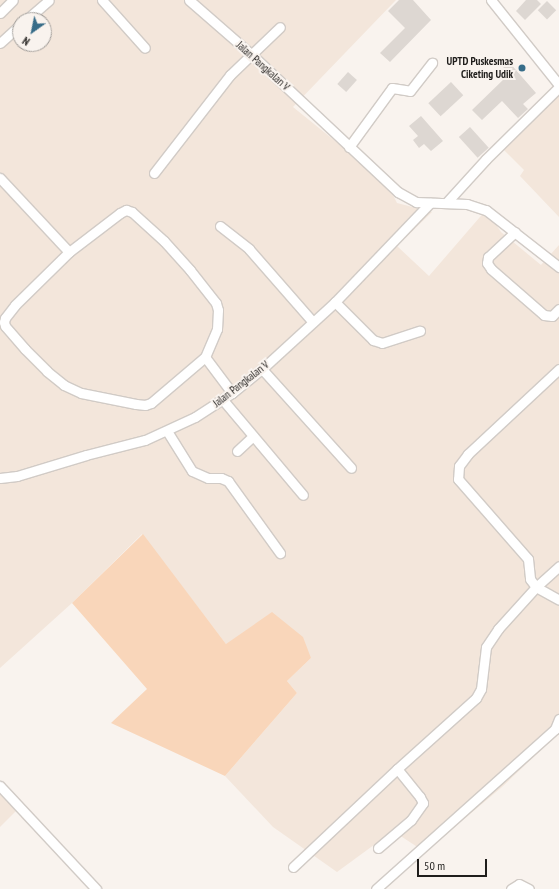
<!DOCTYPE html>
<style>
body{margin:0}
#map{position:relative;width:559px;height:889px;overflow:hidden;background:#f9f3ee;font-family:"PT Sans Narrow",sans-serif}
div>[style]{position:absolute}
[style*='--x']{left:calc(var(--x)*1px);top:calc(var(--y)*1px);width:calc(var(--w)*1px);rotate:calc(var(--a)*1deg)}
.built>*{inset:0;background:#f3e6db}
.green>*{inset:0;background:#f9d6ba}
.building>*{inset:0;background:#ddd7d2;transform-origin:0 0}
.roads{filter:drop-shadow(1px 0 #d1cbc6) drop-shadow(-1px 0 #d1cbc6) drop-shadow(0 1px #d1cbc6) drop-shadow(0 -1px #d1cbc6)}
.minor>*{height:9px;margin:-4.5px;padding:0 4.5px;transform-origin:4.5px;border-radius:4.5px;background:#fff}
.dots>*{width:11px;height:11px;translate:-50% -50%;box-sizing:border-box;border:2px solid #f9f3ee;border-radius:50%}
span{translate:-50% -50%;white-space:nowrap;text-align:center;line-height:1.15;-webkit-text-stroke:4px #f9f3ee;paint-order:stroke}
.poi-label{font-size:11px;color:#201e1c;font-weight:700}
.right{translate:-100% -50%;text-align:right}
.street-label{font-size:11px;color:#201e1c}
.north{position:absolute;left:12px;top:12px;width:40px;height:40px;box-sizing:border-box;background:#f9f3ee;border:1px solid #a29e9a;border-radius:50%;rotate:213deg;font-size:11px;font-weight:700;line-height:16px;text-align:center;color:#201e1c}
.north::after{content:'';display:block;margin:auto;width:14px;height:18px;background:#376c88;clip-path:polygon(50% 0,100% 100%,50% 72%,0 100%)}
.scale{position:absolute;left:417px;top:859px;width:70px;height:18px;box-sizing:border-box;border:2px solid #201e1c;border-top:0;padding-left:5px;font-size:12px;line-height:14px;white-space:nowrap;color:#201e1c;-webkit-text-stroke:3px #f9f3ee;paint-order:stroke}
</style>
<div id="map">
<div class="built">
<i style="clip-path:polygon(evenodd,0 0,396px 0,293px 107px,387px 183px,397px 203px,432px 212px,397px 246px,429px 276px,486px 210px,501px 232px,541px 265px,559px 245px,559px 733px,502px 787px,425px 852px,393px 831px,337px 872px,273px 827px,225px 776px,297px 693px,287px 681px,311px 658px,226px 644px,142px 534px,72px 603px,0 668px,0 0,20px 20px,44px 20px,44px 44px,20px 44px,20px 20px)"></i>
<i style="clip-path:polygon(558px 94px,559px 96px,559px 217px,520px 176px,524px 170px,503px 149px)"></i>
<i style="clip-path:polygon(0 782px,21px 806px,0 827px)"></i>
</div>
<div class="green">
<i style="clip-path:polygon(143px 534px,226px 644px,272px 612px,303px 637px,311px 658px,287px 681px,297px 693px,225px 776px,111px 723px,147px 689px,72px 603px)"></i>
</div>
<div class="building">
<i style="clip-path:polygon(399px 0,413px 0,431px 20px,390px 62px,380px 53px,405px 28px,388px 11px)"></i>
<i style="clip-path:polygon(526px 0,537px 0,541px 4px,525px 20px,516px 11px)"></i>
<i style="left:547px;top:1px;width:13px;height:13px;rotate:45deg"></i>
<i style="clip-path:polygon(509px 62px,536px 93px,523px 104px,528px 109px,518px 118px,502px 101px,482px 120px,472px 110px,506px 77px,500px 71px)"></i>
<i style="left:348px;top:72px;width:12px;height:16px;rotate:42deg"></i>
<i style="left:451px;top:82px;width:18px;height:31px;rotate:47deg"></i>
<i style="clip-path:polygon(421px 116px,443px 141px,431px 151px,424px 144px,419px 148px,413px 140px,418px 136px,409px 126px)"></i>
<i style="left:470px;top:127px;width:28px;height:15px;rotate:48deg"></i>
</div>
<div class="roads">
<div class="minor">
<i style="--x:102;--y:0;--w:64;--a:48.1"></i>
<i style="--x:189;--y:0;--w:82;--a:41.1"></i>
<i style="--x:251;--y:54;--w:202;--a:43.2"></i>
<i style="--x:398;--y:192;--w:21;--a:29"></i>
<i style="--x:416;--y:202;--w:51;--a:2.2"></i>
<i style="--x:467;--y:204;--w:20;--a:18"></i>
<i style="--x:486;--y:210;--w:93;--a:38"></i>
<i style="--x:491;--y:0;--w:109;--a:51.3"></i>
<i style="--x:0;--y:13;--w:18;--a:-45"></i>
<i style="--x:26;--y:20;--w:30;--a:-41"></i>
<i style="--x:0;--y:43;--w:27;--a:-42"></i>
<i style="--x:349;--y:147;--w:73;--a:-53.9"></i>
<i style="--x:392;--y:88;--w:18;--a:9"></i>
<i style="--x:410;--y:91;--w:36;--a:-52"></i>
<i style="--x:154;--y:173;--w:124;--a:-52.2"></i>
<i style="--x:230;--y:75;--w:69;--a:-43.8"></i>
<i style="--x:0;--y:178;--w:101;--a:47"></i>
<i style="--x:446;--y:203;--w:59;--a:-47.7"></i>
<i style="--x:486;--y:159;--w:103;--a:-44.6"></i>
<i style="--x:220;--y:226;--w:37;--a:38"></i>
<i style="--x:249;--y:249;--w:97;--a:48.8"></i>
<i style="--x:515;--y:232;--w:37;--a:137"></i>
<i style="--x:488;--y:257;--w:6;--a:99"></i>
<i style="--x:487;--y:263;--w:7;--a:56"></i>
<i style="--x:491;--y:269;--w:70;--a:41"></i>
<i style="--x:544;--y:315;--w:8;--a:7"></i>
<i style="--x:552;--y:316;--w:10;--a:-45"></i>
<i style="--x:335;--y:302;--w:54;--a:45"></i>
<i style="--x:373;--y:340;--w:9;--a:18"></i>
<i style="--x:382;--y:343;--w:40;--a:-18"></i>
<i style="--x:205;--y:357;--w:71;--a:139.6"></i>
<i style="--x:151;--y:403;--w:6;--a:162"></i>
<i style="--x:145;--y:405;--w:9;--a:-174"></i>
<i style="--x:136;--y:404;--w:56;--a:-168.7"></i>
<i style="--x:81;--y:393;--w:19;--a:-155"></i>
<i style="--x:64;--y:385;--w:22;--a:-141"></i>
<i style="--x:47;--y:371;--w:31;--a:-135"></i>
<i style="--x:25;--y:349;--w:30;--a:-131"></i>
<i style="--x:5;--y:326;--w:4;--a:-104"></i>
<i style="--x:4;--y:322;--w:4;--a:-76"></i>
<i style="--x:5;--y:318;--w:16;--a:-52"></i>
<i style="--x:15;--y:305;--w:76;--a:-44.5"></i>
<i style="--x:69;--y:252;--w:64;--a:-37.4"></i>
<i style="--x:120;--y:213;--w:7;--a:-27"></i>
<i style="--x:126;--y:210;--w:6;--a:18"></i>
<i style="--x:132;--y:212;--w:43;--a:42.2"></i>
<i style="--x:164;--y:241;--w:39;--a:48"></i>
<i style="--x:190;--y:270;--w:42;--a:51.8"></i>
<i style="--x:216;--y:303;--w:7;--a:74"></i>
<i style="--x:218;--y:310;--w:19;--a:93"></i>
<i style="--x:217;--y:329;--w:30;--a:113"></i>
<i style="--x:205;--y:357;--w:45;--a:53.1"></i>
<i style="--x:262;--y:369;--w:133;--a:48"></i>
<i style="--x:559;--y:369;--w:125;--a:137"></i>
<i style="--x:468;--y:454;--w:15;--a:127"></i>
<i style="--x:459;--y:466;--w:13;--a:94"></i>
<i style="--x:458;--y:479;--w:106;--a:48.8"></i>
<i style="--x:528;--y:559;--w:20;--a:84"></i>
<i style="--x:530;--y:579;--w:10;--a:53"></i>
<i style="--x:536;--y:587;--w:31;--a:-42"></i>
<i style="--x:223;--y:400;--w:124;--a:49.9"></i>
<i style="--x:167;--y:431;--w:47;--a:58"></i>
<i style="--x:192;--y:471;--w:17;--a:24"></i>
<i style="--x:208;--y:478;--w:13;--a:0"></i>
<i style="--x:221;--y:478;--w:8;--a:23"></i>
<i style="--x:228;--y:481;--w:89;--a:54.2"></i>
<i style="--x:237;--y:451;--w:22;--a:-43"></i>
<i style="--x:0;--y:478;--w:17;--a:-7"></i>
<i style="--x:17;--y:476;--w:72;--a:-16.9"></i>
<i style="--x:86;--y:455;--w:61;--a:-14.3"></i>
<i style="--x:145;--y:440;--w:55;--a:-24.7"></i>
<i style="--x:195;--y:417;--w:44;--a:-33"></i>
<i style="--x:232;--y:393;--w:38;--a:-39"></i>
<i style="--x:262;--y:369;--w:99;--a:-42.5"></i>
<i style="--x:335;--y:302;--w:137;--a:-46.2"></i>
<i style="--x:0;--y:786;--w:141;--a:47"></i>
<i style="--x:378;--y:848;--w:43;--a:-40.3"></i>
<i style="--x:411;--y:820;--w:21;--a:-55"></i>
<i style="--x:423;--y:803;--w:7;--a:-117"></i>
<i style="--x:420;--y:797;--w:36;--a:-129"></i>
<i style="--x:293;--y:867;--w:143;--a:-43.3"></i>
<i style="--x:397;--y:769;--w:106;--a:-41.9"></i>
<i style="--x:476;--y:698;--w:10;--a:-61"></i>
<i style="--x:481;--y:689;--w:42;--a:-83.2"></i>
<i style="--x:486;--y:647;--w:22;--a:-56"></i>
<i style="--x:498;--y:629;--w:57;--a:-47.9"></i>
<i style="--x:536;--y:587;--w:26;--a:29"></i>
<i style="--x:376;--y:889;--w:240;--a:-41.8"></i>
<i style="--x:555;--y:729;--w:11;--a:-68"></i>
<i style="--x:511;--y:889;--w:9;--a:-32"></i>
<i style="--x:519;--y:884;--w:11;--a:27"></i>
</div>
</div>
<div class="dots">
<i style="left:522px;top:68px;background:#376c88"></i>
</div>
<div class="poi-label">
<span class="right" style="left:513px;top:68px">UPTD Puskesmas<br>Ciketing Udik</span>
</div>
<div class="street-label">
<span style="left:263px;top:66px;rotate:42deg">Jalan Pangkalan V</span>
<span style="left:241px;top:384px;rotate:-38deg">Jalan Pangkalan V</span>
</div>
<div class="north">N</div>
<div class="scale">50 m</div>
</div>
